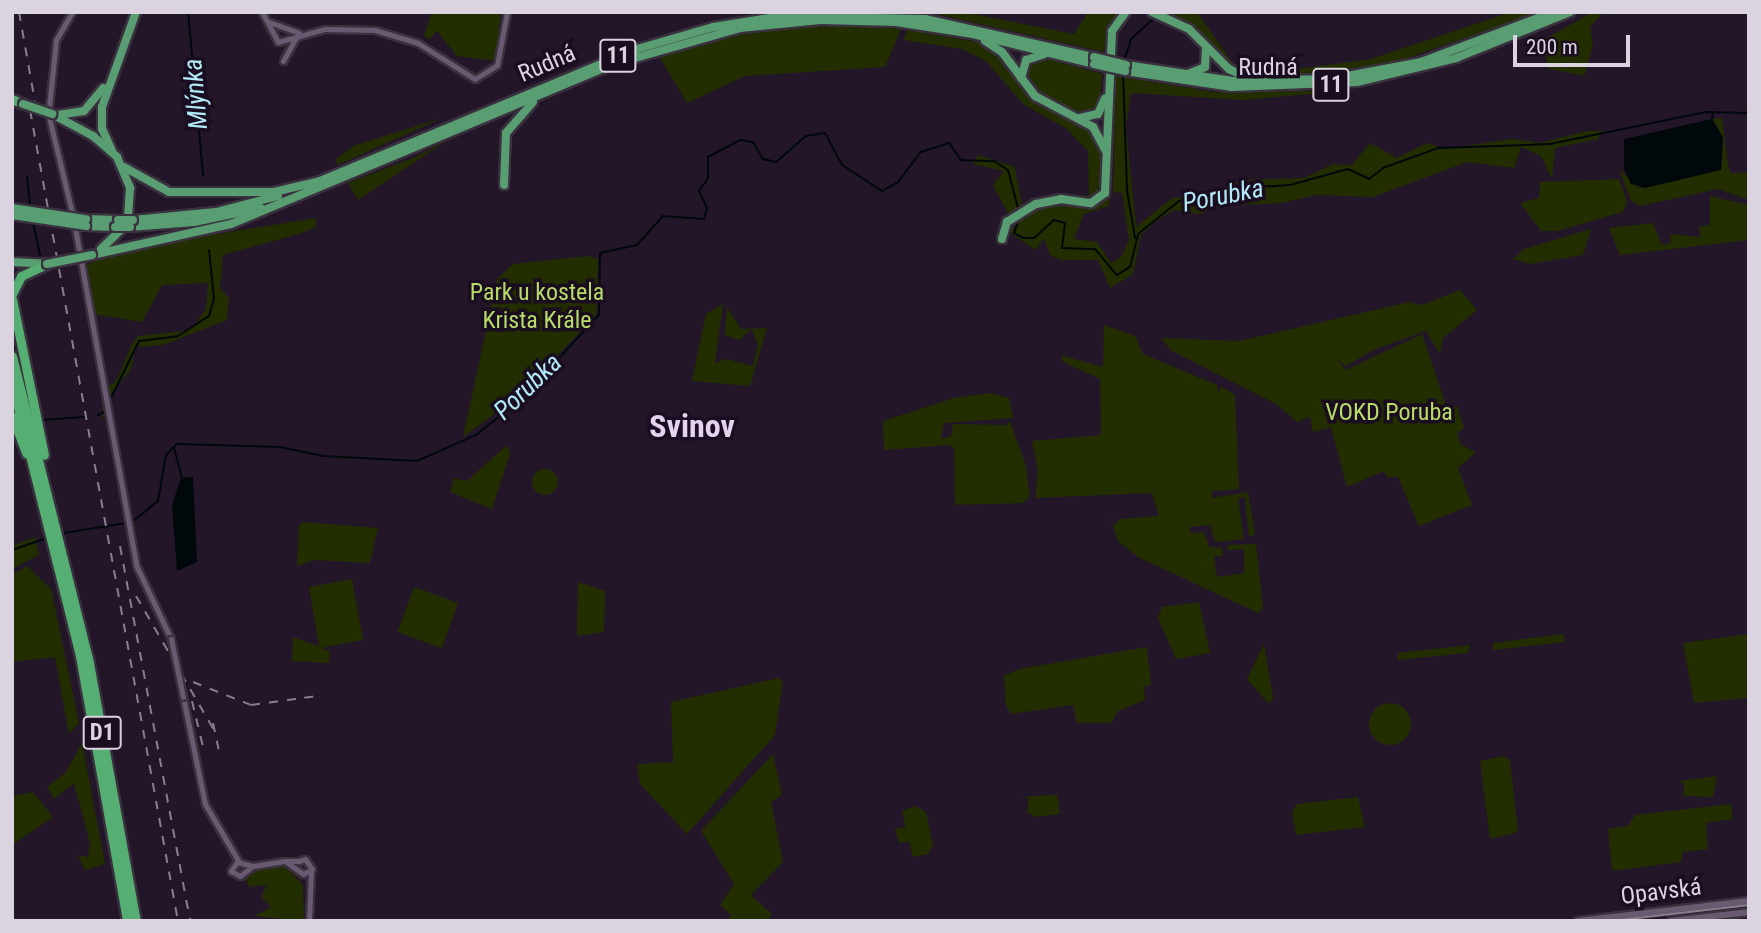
<!DOCTYPE html>
<meta charset="utf-8">
<style>
body{margin:0}
#map{position:relative;width:1761px;height:933px;overflow:hidden;background:#231629;font-family:"Roboto Condensed",sans-serif}
div>[style]{position:absolute}
[style*='--x']{left:calc(var(--x)*1px);top:calc(var(--y)*1px);width:calc(var(--w)*1px);rotate:calc(var(--a)*1deg)}
.green>*{inset:0;background:#222e00;transform-origin:0 0}
.round{border-radius:50%}
.water>*{inset:0;background:#00080b}
.stream>*{height:2px;margin:-1px;padding:0 1px;transform-origin:1px;border-radius:1px;background:#00080b}
.roads{filter:drop-shadow(2px 0 #3a313f) drop-shadow(-2px 0 #3a313f) drop-shadow(0 2px #3a313f) drop-shadow(0 -2px #3a313f)}
.tertiary>*{height:5px;margin:-2.5px;padding:0 2.5px;transform-origin:2.5px;border-radius:2.5px;background:#695a71}
.secondary>*{height:6px;margin:-3px;padding:0 3px;transform-origin:3px;border-radius:3px;background:#695a71}
.trunk>*{height:8px;margin:-4px;padding:0 4px;transform-origin:4px;border-radius:4px;background:#599e72}
.motorway>*{height:9px;margin:-4.5px;padding:0 4.5px;transform-origin:4.5px;border-radius:4.5px;background:#55af72}
.tram>*{height:2px;margin:-1px;padding:0 1px;transform-origin:1px;border-radius:1px;background:#887e8d}
.rail>*{height:2px;margin-top:-1px;transform-origin:0;background:repeating-linear-gradient(90deg,#887e8d 0 9px,transparent 0 18px)}
.bridges{filter:drop-shadow(2px 0 #3a313f) drop-shadow(-2px 0 #3a313f) drop-shadow(0 2px #3a313f) drop-shadow(0 -2px #3a313f)}
.tertiary-bridge>*{height:5px;margin:-2.5px;padding:0 2.5px;transform-origin:2.5px;border-radius:2.5px;background:#695a71}
.trunk-bridge>*{height:8px;margin:-4px;padding:0 4px;transform-origin:4px;border-radius:4px;background:#599e72}
span{translate:-50% -50%;white-space:nowrap;text-align:center;line-height:1.15;-webkit-text-stroke:7px #1a0d20;paint-order:stroke}
.shield-label span{padding:2px 5px;background:#1a0d20;border:2px solid;border-radius:5px;-webkit-text-stroke-width:0}
.shield-label{font-size:23px;color:#dcd3e0;font-weight:700}
.street-label{font-size:24px;color:#dcd3e0}
.park-label{font-size:24px;color:#b8dc68}
.water-label{font-size:26px;color:#b1eaf6;font-style:italic}
.district-label{font-size:32px;color:#e4d2ee;font-weight:700}
.frame{position:absolute;inset:0;border:14px solid #dcd3e0;pointer-events:none}
.scale{position:absolute;left:1513px;top:35px;width:117px;height:32px;box-sizing:border-box;border:4px solid #dcd3e0;border-top:0;padding-left:9px;font-size:21px;line-height:24px;white-space:nowrap;color:#dcd3e0;-webkit-text-stroke:5px #1a0d20;paint-order:stroke}
</style>
<div id="map">
<div class="green">
<i style="clip-path:polygon(432px 12px,501px 12px,495px 61px,457px 56px,437px 31px,430px 39px,424px 36px)"></i>
<i style="clip-path:polygon(927px 12px,963px 12px,1074px 34px,1088px 12px,1117px 12px,1107px 29px,1104px 52px)"></i>
<i style="clip-path:polygon(1169px 12px,1197px 12px,1232px 62px,1245px 69px,1283px 71px,1371px 59px,1511px 12px,1540px 12px,1390px 64px,1269px 77px,1234px 70px,1197px 28px)"></i>
<i style="clip-path:polygon(1593px 12px,1601px 15px,1590px 27px,1593px 44px,1584px 76px,1547px 68px,1545px 39px)"></i>
<i style="clip-path:polygon(861px 24px,901px 29px,885px 67px,745px 76px,687px 103px,657px 53px,716px 37px,802px 25px)"></i>
<i style="clip-path:polygon(907px 30px,984px 43px,1005px 59px,1035px 101px,1093px 131px,1102px 150px,1098px 194px,1088px 199px,1070px 197px,1089px 195px,1088px 151px,1067px 129px,1023px 104px,986px 61px,962px 49px,903px 40px)"></i>
<i style="clip-path:polygon(1040px 57px,1103px 74px,1098px 110px,1072px 113px,1030px 86px,1025px 64px)"></i>
<i style="clip-path:polygon(1116px 76px,1215px 92px,1356px 90px,1243px 100px,1131px 93px,1126px 127px,1136px 227px,1171px 199px,1211px 191px,1218px 192px,1218px 207px,1200px 214px,1174px 210px,1159px 219px,1141px 235px,1133px 274px,1110px 288px,1098px 260px,1061px 260px,1050px 255px,1044px 239px,1035px 250px,1009px 232px,1032px 209px,1059px 202px,1088px 206px,1110px 196px,1109px 206px,1084px 214px,1074px 239px,1097px 242px,1111px 263px,1121px 257px,1129px 240px,1122px 193px,1113px 192px)"></i>
<i style="clip-path:polygon(442px 118px,338px 165px,335px 160px,353px 146px)"></i>
<i style="clip-path:polygon(1722px 118px,1728px 166px,1731px 173px,1749px 172px,1749px 200px,1718px 189px,1640px 206px,1631px 201px,1619px 169px,1639px 188px,1721px 169px,1723px 137px,1712px 119px)"></i>
<i style="clip-path:polygon(1587px 131px,1602px 131px,1598px 139px,1555px 148px,1552px 179px,1541px 156px,1521px 147px,1514px 168px,1467px 162px,1373px 197px,1316px 195px,1281px 203px,1234px 205px,1224px 195px,1223px 187px,1244px 180px,1304px 178px,1333px 164px,1352px 165px,1370px 143px,1397px 158px,1427px 143px,1445px 149px,1512px 139px,1539px 143px)"></i>
<i style="clip-path:polygon(448px 140px,358px 200px,348px 183px,413px 158px)"></i>
<i style="clip-path:polygon(978px 155px,1015px 167px,1022px 207px,1009px 215px,993px 185px,1004px 171px,973px 164px)"></i>
<i style="clip-path:polygon(1619px 179px,1627px 201px,1623px 212px,1557px 231px,1541px 231px,1520px 203px,1539px 198px,1540px 182px)"></i>
<i style="clip-path:polygon(1710px 196px,1749px 205px,1749px 240px,1620px 255px,1609px 228px,1653px 223px,1662px 245px,1671px 243px,1670px 234px,1700px 237px,1699px 226px,1710px 225px)"></i>
<i style="clip-path:polygon(316px 218px,316px 227px,302px 233px,223px 255px,220px 288px,229px 298px,227px 320px,163px 345px,136px 347px,131px 369px,110px 395px,103px 421px,102px 394px,117px 379px,132px 344px,138px 336px,185px 331px,196px 323px,206px 309px,208px 283px,162px 285px,142px 322px,93px 314px,85px 265px,123px 249px)"></i>
<i style="clip-path:polygon(1591px 229px,1583px 255px,1530px 264px,1513px 259px,1524px 249px)"></i>
<i style="clip-path:polygon(588px 256px,598px 259px,596px 315px,519px 396px,463px 437px,497px 279px,513px 264px)"></i>
<i style="clip-path:polygon(1460px 290px,1477px 310px,1443px 338px,1440px 354px,1426px 331px,1373px 350px,1346px 366px,1337px 360px,1346px 370px,1422px 334px,1447px 408px,1457px 406px,1464px 428px,1457px 433px,1461px 445px,1476px 452px,1458px 468px,1472px 505px,1419px 526px,1398px 477px,1387px 477px,1384px 471px,1347px 487px,1331px 427px,1313px 432px,1310px 417px,1297px 422px,1276px 404px,1172px 351px,1161px 338px,1239px 341px,1409px 302px,1422px 305px)"></i>
<i style="clip-path:polygon(723px 304px,715px 363px,726px 359px,753px 366px,758px 345px,752px 329px,739px 340px,725px 335px,727px 307px,741px 329px,767px 328px,750px 386px,692px 381px,706px 314px)"></i>
<i style="clip-path:polygon(1104px 325px,1135px 336px,1143px 354px,1217px 385px,1218px 393px,1221px 386px,1235px 395px,1239px 489px,1212px 491px,1212px 498px,1248px 492px,1255px 535px,1249px 536px,1245px 497px,1238px 499px,1244px 539px,1215px 542px,1210px 525px,1190px 527px,1190px 533px,1204px 532px,1209px 547px,1222px 548px,1223px 556px,1214px 557px,1217px 577px,1244px 573px,1244px 549px,1227px 550px,1228px 545px,1256px 544px,1263px 608px,1258px 613px,1138px 557px,1118px 541px,1109px 514px,1114px 526px,1120px 519px,1159px 516px,1152px 493px,1035px 498px,1038px 471px,1032px 441px,1101px 435px,1100px 379px,1063px 362px,1061px 355px,1103px 367px)"></i>
<i style="clip-path:polygon(990px 393px,1009px 398px,1013px 418px,944px 423px,941px 439px,951px 436px,953px 424px,1006px 425px,1010px 421px,1026px 466px,1030px 496px,1023px 503px,955px 505px,954px 448px,949px 445px,884px 450px,883px 421px,954px 398px)"></i>
<i style="clip-path:polygon(507px 445px,510px 454px,492px 509px,450px 492px,454px 478px,467px 481px)"></i>
<i class="round" style="left:532px;top:469px;width:26px;height:26px"></i>
<i style="clip-path:polygon(304px 522px,378px 528px,370px 563px,314px 560px,297px 566px,299px 525px)"></i>
<i style="clip-path:polygon(35px 537px,39px 555px,12px 569px,12px 546px)"></i>
<i style="clip-path:polygon(27px 566px,51px 589px,79px 723px,69px 734px,55px 657px,12px 662px,12px 575px)"></i>
<i style="clip-path:polygon(352px 579px,363px 640px,321px 648px,330px 651px,329px 663px,292px 661px,293px 637px,319px 646px,309px 587px)"></i>
<i style="clip-path:polygon(578px 582px,605px 591px,604px 632px,577px 636px)"></i>
<i style="left:414px;top:587px;width:47px;height:48px;rotate:20deg"></i>
<i style="clip-path:polygon(1199px 602px,1210px 653px,1176px 659px,1158px 618px,1162px 607px)"></i>
<i style="clip-path:polygon(1563px 634px,1565px 642px,1493px 650px,1493px 643px)"></i>
<i style="clip-path:polygon(1749px 634px,1749px 698px,1694px 703px,1683px 643px)"></i>
<i style="clip-path:polygon(1264px 644px,1273px 698px,1269px 704px,1247px 679px)"></i>
<i style="clip-path:polygon(1470px 645px,1468px 653px,1397px 660px,1398px 653px)"></i>
<i style="clip-path:polygon(1147px 647px,1151px 685px,1144px 687px,1145px 700px,1118px 711px,1111px 723px,1077px 723px,1073px 705px,1011px 714px,1006px 705px,1004px 676px,1019px 669px)"></i>
<i style="clip-path:polygon(779px 678px,783px 682px,775px 735px,687px 834px,640px 784px,637px 764px,673px 762px,671px 702px)"></i>
<i class="round" style="left:1369px;top:703px;width:42px;height:42px"></i>
<i style="clip-path:polygon(82px 743px,105px 864px,85px 870px,78px 855px,88px 857px,90px 843px,74px 783px,54px 799px,47px 787px,66px 772px)"></i>
<i style="clip-path:polygon(773px 754px,782px 795px,771px 802px,783px 862px,751px 895px,772px 914px,766px 921px,727px 921px,731px 915px,720px 905px,734px 884px,701px 831px)"></i>
<i style="clip-path:polygon(1504px 756px,1510px 760px,1518px 832px,1490px 839px,1480px 761px)"></i>
<i style="clip-path:polygon(1717px 776px,1713px 797px,1683px 796px,1684px 784px,1679px 781px)"></i>
<i style="clip-path:polygon(33px 792px,53px 817px,12px 845px,12px 796px)"></i>
<i style="clip-path:polygon(1065px 794px,1057px 795px,1060px 814px,1036px 817px,1027px 812px,1029px 798px,1021px 797px)"></i>
<i style="clip-path:polygon(1358px 797px,1365px 827px,1296px 835px,1292px 812px,1297px 804px)"></i>
<i style="clip-path:polygon(1731px 804px,1733px 819px,1706px 823px,1708px 849px,1683px 852px,1681px 862px,1612px 871px,1608px 829px,1628px 826px,1635px 815px)"></i>
<i style="clip-path:polygon(915px 806px,926px 812px,933px 845px,928px 854px,913px 857px,909px 841px,899px 843px,895px 829px,905px 827px,907px 833px,902px 811px)"></i>
<i style="clip-path:polygon(283px 864px,303px 885px,304px 921px,254px 916px,271px 907px,261px 897px,267px 885px,250px 887px,244px 877px,253px 868px)"></i>
</div>
<div class="water">
<i style="clip-path:polygon(1712px 119px,1723px 137px,1721px 170px,1645px 188px,1631px 184px,1624px 169px,1624px 139px)"></i>
<i style="clip-path:polygon(193px 477px,197px 562px,177px 571px,172px 505px,181px 478px)"></i>
</div>
<div class="stream">
<i style="--x:188;--y:12;--w:164;--a:84.7"></i>
<i style="--x:1124;--y:61;--w:23;--a:-72"></i>
<i style="--x:1131;--y:39;--w:31;--a:-42"></i>
<i style="--x:1123;--y:73;--w:117;--a:88"></i>
<i style="--x:1127;--y:190;--w:49;--a:80.5"></i>
<i style="--x:1712;--y:119;--w:6;--a:-81"></i>
<i style="--x:27;--y:176;--w:30;--a:84"></i>
<i style="--x:1020;--y:217;--w:17;--a:111"></i>
<i style="--x:1014;--y:233;--w:10;--a:29"></i>
<i style="--x:1023;--y:238;--w:11;--a:0"></i>
<i style="--x:1034;--y:238;--w:27;--a:-42"></i>
<i style="--x:1054;--y:220;--w:11;--a:15"></i>
<i style="--x:1065;--y:223;--w:25;--a:97"></i>
<i style="--x:1062;--y:248;--w:33;--a:2"></i>
<i style="--x:1095;--y:249;--w:34;--a:50"></i>
<i style="--x:1117;--y:275;--w:15;--a:-32"></i>
<i style="--x:1130;--y:267;--w:34;--a:-76"></i>
<i style="--x:1138;--y:234;--w:53;--a:-38.8"></i>
<i style="--x:1179;--y:201;--w:63;--a:-11.8"></i>
<i style="--x:1241;--y:188;--w:49;--a:-3.5"></i>
<i style="--x:1290;--y:185;--w:60;--a:-15.4"></i>
<i style="--x:1348;--y:169;--w:23;--a:25"></i>
<i style="--x:1369;--y:179;--w:18;--a:-38"></i>
<i style="--x:1383;--y:168;--w:59;--a:-20"></i>
<i style="--x:1438;--y:148;--w:112;--a:-2"></i>
<i style="--x:1550;--y:144;--w:159;--a:-11.6"></i>
<i style="--x:1706;--y:112;--w:43;--a:1.3"></i>
<i style="--x:33;--y:222;--w:34;--a:78"></i>
<i style="--x:109;--y:402;--w:68;--a:-63.8"></i>
<i style="--x:139;--y:341;--w:39;--a:-7"></i>
<i style="--x:178;--y:336;--w:37;--a:-33"></i>
<i style="--x:209;--y:316;--w:18;--a:-74"></i>
<i style="--x:214;--y:299;--w:49;--a:-95.8"></i>
<i style="--x:98;--y:415;--w:9;--a:-27"></i>
<i style="--x:41;--y:420;--w:43;--a:-4"></i>
<i style="--x:174;--y:448;--w:30;--a:75"></i>
<i style="--x:132;--y:522;--w:33;--a:-39"></i>
<i style="--x:158;--y:501;--w:47;--a:-80.1"></i>
<i style="--x:166;--y:455;--w:16;--a:-45"></i>
<i style="--x:177;--y:444;--w:103;--a:1.7"></i>
<i style="--x:280;--y:447;--w:44;--a:11.8"></i>
<i style="--x:323;--y:456;--w:94;--a:3"></i>
<i style="--x:417;--y:461;--w:64;--a:-23.8"></i>
<i style="--x:476;--y:435;--w:56;--a:-38.5"></i>
<i style="--x:520;--y:400;--w:116;--a:-47.1"></i>
<i style="--x:599;--y:315;--w:62;--a:-89.1"></i>
<i style="--x:600;--y:253;--w:38;--a:-12"></i>
<i style="--x:637;--y:245;--w:39;--a:-48"></i>
<i style="--x:663;--y:216;--w:41;--a:4.2"></i>
<i style="--x:704;--y:219;--w:11;--a:-75"></i>
<i style="--x:707;--y:208;--w:19;--a:-115"></i>
<i style="--x:699;--y:191;--w:16;--a:-55"></i>
<i style="--x:708;--y:178;--w:21;--a:-90"></i>
<i style="--x:708;--y:157;--w:36;--a:-28"></i>
<i style="--x:740;--y:140;--w:13;--a:9"></i>
<i style="--x:753;--y:142;--w:20;--a:60"></i>
<i style="--x:763;--y:159;--w:13;--a:13"></i>
<i style="--x:776;--y:162;--w:40;--a:-41"></i>
<i style="--x:806;--y:136;--w:19;--a:-9"></i>
<i style="--x:825;--y:133;--w:36;--a:62"></i>
<i style="--x:842;--y:165;--w:48;--a:33"></i>
<i style="--x:882;--y:191;--w:18;--a:-29"></i>
<i style="--x:898;--y:182;--w:38;--a:-53"></i>
<i style="--x:921;--y:152;--w:29;--a:-18"></i>
<i style="--x:949;--y:143;--w:21;--a:55"></i>
<i style="--x:961;--y:160;--w:33;--a:2"></i>
<i style="--x:994;--y:161;--w:17;--a:33"></i>
<i style="--x:1008;--y:170;--w:43;--a:75.3"></i>
<i style="--x:64;--y:533;--w:63;--a:-9.2"></i>
<i style="--x:12;--y:550;--w:37;--a:-19"></i>
</div>
<div class="roads">
<div class="tertiary">
<i style="--x:262;--y:12;--w:34;--a:62"></i>
<i style="--x:278;--y:42;--w:49;--a:-15.5"></i>
<i style="--x:325;--y:29;--w:50;--a:1.1"></i>
<i style="--x:375;--y:30;--w:45;--a:16.8"></i>
<i style="--x:418;--y:43;--w:67;--a:32.3"></i>
<i style="--x:475;--y:79;--w:26;--a:-32"></i>
<i style="--x:497;--y:65;--w:54;--a:-79.3"></i>
<i style="--x:269;--y:22;--w:32;--a:20"></i>
<i style="--x:283;--y:61;--w:26;--a:-61"></i>
<i style="--x:49;--y:107;--w:67;--a:-84"></i>
<i style="--x:56;--y:40;--w:32;--a:-60"></i>
<i style="--x:49;--y:117;--w:99;--a:76.5"></i>
<i style="--x:75;--y:228;--w:342;--a:79.7"></i>
<i style="--x:136;--y:565;--w:82;--a:64.7"></i>
<i style="--x:183;--y:697;--w:109;--a:78.4"></i>
<i style="--x:205;--y:804;--w:67;--a:59.6"></i>
<i style="--x:253;--y:866;--w:16;--a:-166"></i>
<i style="--x:237;--y:862;--w:11;--a:124"></i>
<i style="--x:231;--y:871;--w:10;--a:29"></i>
<i style="--x:240;--y:876;--w:16;--a:-38"></i>
<i style="--x:253;--y:866;--w:32;--a:-9"></i>
<i style="--x:285;--y:861;--w:14;--a:0"></i>
<i style="--x:299;--y:861;--w:6;--a:-18"></i>
<i style="--x:305;--y:859;--w:12;--a:55"></i>
<i style="--x:312;--y:869;--w:10;--a:151"></i>
<i style="--x:303;--y:874;--w:22;--a:-144"></i>
<i style="--x:309;--y:921;--w:50;--a:-87.7"></i>
</div>
<div class="secondary">
<i style="--x:1578;--y:921;--w:172;--a:-6.7"></i>
<i style="--x:1671;--y:921;--w:79;--a:-6.6"></i>
</div>
<div class="trunk">
<i style="--x:1152;--y:12;--w:41;--a:24.7"></i>
<i style="--x:1189;--y:29;--w:57;--a:45"></i>
<i style="--x:1229;--y:69;--w:21;--a:25"></i>
<i style="--x:985;--y:41;--w:20;--a:33"></i>
<i style="--x:1002;--y:52;--w:55;--a:53.1"></i>
<i style="--x:1035;--y:96;--w:66;--a:28.1"></i>
<i style="--x:1093;--y:127;--w:26;--a:62"></i>
<i style="--x:1126;--y:65;--w:108;--a:8.5"></i>
<i style="--x:1233;--y:81;--w:98;--a:-1.2"></i>
<i style="--x:1331;--y:79;--w:92;--a:-10.7"></i>
<i style="--x:1421;--y:62;--w:142;--a:-20.6"></i>
<i style="--x:1125;--y:71;--w:108;--a:8.5"></i>
<i style="--x:1232;--y:87;--w:125;--a:-2.3"></i>
<i style="--x:1357;--y:82;--w:102;--a:-13.6"></i>
<i style="--x:1456;--y:58;--w:123;--a:-22"></i>
<i style="--x:1188;--y:74;--w:18;--a:-22"></i>
<i style="--x:1205;--y:67;--w:20;--a:-87"></i>
<i style="--x:1021;--y:78;--w:19;--a:-74"></i>
<i style="--x:1026;--y:60;--w:19;--a:-18"></i>
<i style="--x:52;--y:114;--w:47;--a:28.2"></i>
<i style="--x:93;--y:136;--w:32;--a:41"></i>
<i style="--x:117;--y:157;--w:34;--a:67"></i>
<i style="--x:130;--y:188;--w:28;--a:94"></i>
<i style="--x:58;--y:115;--w:26;--a:-9"></i>
<i style="--x:84;--y:111;--w:30;--a:-50"></i>
<i style="--x:1080;--y:118;--w:18;--a:-13"></i>
<i style="--x:1098;--y:114;--w:17;--a:-66"></i>
<i style="--x:112;--y:151;--w:24;--a:-114"></i>
<i style="--x:102;--y:129;--w:22;--a:-90"></i>
<i style="--x:102;--y:107;--w:101;--a:-70.3"></i>
<i style="--x:124;--y:167;--w:51;--a:29.1"></i>
<i style="--x:169;--y:192;--w:105;--a:0"></i>
<i style="--x:274;--y:192;--w:47;--a:-13.4"></i>
<i style="--x:320;--y:181;--w:343;--a:-22.6"></i>
<i style="--x:637;--y:49;--w:79;--a:-16.1"></i>
<i style="--x:713;--y:27;--w:70;--a:-9.1"></i>
<i style="--x:782;--y:16;--w:143;--a:1.2"></i>
<i style="--x:925;--y:19;--w:173;--a:12.7"></i>
<i style="--x:504;--y:185;--w:52;--a:-87.8"></i>
<i style="--x:506;--y:133;--w:41;--a:-48.9"></i>
<i style="--x:86;--y:219;--w:32;--a:2"></i>
<i style="--x:133;--y:220;--w:83;--a:-5.5"></i>
<i style="--x:216;--y:212;--w:64;--a:-14.5"></i>
<i style="--x:86;--y:226;--w:29;--a:2"></i>
<i style="--x:130;--y:227;--w:64;--a:-4.5"></i>
<i style="--x:194;--y:222;--w:68;--a:-11.8"></i>
<i style="--x:1002;--y:239;--w:18;--a:-74"></i>
<i style="--x:1007;--y:222;--w:34;--a:-32"></i>
<i style="--x:1036;--y:204;--w:25;--a:-11"></i>
<i style="--x:1061;--y:199;--w:30;--a:8"></i>
<i style="--x:1091;--y:203;--w:17;--a:-36"></i>
<i style="--x:1105;--y:193;--w:162;--a:-87.5"></i>
<i style="--x:1112;--y:31;--w:24;--a:-54"></i>
<i style="--x:101;--y:249;--w:28;--a:-44"></i>
<i style="--x:92;--y:255;--w:142;--a:-12.6"></i>
<i style="--x:231;--y:224;--w:415;--a:-22.7"></i>
<i style="--x:614;--y:64;--w:131;--a:-15.9"></i>
<i style="--x:740;--y:28;--w:81;--a:-5.6"></i>
<i style="--x:821;--y:20;--w:75;--a:1.5"></i>
<i style="--x:896;--y:22;--w:78;--a:8.9"></i>
<i style="--x:973;--y:34;--w:125;--a:13.9"></i>
<i style="--x:12;--y:262;--w:35;--a:3"></i>
</div>
<div class="motorway">
<i style="--x:12;--y:99;--w:12;--a:24"></i>
<i style="--x:12;--y:294;--w:20;--a:-63"></i>
<i style="--x:21;--y:276;--w:29;--a:-25"></i>
<i style="--x:12;--y:299;--w:159;--a:78.4"></i>
<i style="--x:12;--y:356;--w:317;--a:75.9"></i>
<i style="--x:89;--y:663;--w:262;--a:79.7"></i>
<i style="--x:12;--y:383;--w:281;--a:76"></i>
<i style="--x:80;--y:656;--w:269;--a:79.9"></i>
<i style="--x:12;--y:416;--w:40;--a:69"></i>
</div>
</div>
<div class="tram">
<i style="--x:1611;--y:921;--w:139;--a:-6.6"></i>
</div>
<div class="rail">
<i style="--x:19;--y:12;--w:91;--a:79.9"></i>
<i style="--x:30;--y:110;--w:824;--a:79.66"></i>
<i style="--x:120;--y:546;--w:381;--a:79.4"></i>
<i style="--x:136;--y:596;--w:157;--a:59.8"></i>
<i style="--x:193;--y:682;--w:62;--a:21.6"></i>
<i style="--x:251;--y:705;--w:67;--a:-7.8"></i>
<i style="--x:192;--y:701;--w:51;--a:76.5"></i>
<i style="--x:213;--y:723;--w:29;--a:78"></i>
</div>
<div class="bridges">
<div class="tertiary-bridge">
<i style="--x:171;--y:639;--w:59;--a:78.3"></i>
</div>
<div class="trunk-bridge">
<i style="--x:1094;--y:57;--w:33;--a:14"></i>
<i style="--x:1094;--y:64;--w:32;--a:13"></i>
<i style="--x:23;--y:104;--w:31;--a:19"></i>
<i style="--x:12;--y:208;--w:75;--a:8.5"></i>
<i style="--x:12;--y:215;--w:75;--a:8.5"></i>
<i style="--x:118;--y:220;--w:15;--a:0"></i>
<i style="--x:115;--y:227;--w:15;--a:0"></i>
<i style="--x:47;--y:264;--w:46;--a:-11.3"></i>
</div>
</div>
<div class="shield-label">
<span style="left:618px;top:56px">11</span>
<span style="left:1331px;top:85px">11</span>
<span style="left:102px;top:733px">D1</span>
</div>
<div class="street-label">
<span style="left:547px;top:64px;rotate:-23deg">Rudná</span>
<span style="left:1268px;top:68px">Rudná</span>
<span style="left:1661px;top:892px;rotate:-7deg">Opavská</span>
</div>
<div class="park-label">
<span style="left:537px;top:307px">Park u kostela<br>Krista Krále</span>
<span style="left:1389px;top:413px">VOKD Poruba</span>
</div>
<div class="water-label">
<span style="left:196px;top:94px;rotate:-95deg">Mlýnka</span>
<span style="left:1223px;top:196px;rotate:-11deg">Porubka</span>
<span style="left:528px;top:387px;rotate:-44deg">Porubka</span>
</div>
<div class="district-label">
<span style="left:692px;top:426px">Svinov</span>
</div>
<div class="frame"></div>
<div class="scale">200 m</div>
</div>
